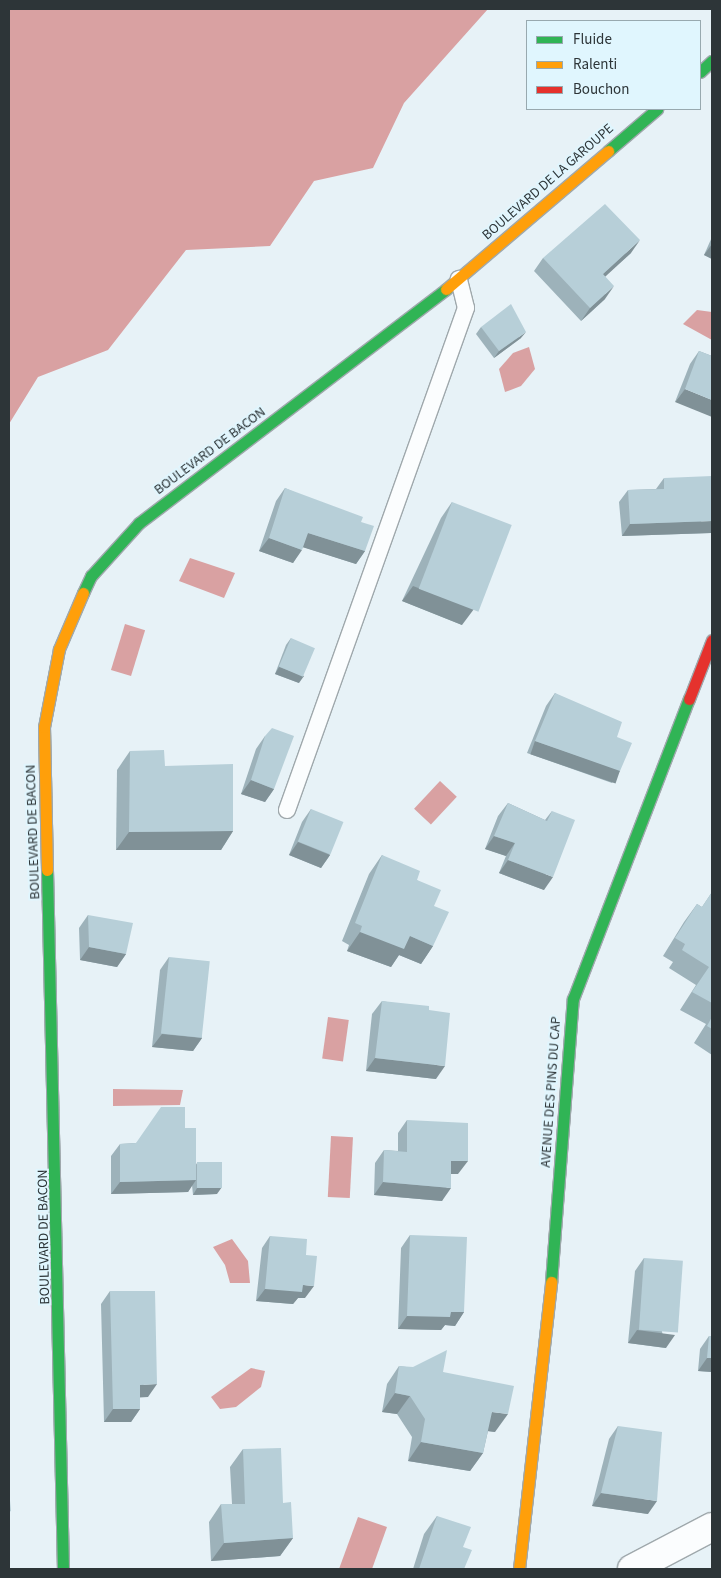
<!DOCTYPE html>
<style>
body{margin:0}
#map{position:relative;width:721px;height:1578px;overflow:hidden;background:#e7f2f7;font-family:"Source Sans 3",sans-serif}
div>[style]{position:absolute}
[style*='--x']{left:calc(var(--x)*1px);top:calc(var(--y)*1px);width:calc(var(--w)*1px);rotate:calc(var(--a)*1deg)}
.water>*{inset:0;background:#d9a1a2;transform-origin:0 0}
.roads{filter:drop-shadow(1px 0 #9fa8ac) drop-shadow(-1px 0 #9fa8ac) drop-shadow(0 1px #9fa8ac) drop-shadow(0 -1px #9fa8ac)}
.lane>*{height:16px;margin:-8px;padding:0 8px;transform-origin:8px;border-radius:8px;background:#fbfdfe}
.street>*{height:28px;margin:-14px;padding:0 14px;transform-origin:14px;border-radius:14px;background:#fbfdfe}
.fast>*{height:11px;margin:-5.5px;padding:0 5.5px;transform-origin:5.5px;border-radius:5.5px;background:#30b455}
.slow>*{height:11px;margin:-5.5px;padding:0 5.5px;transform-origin:5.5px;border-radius:5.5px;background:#ff9f0a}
.jam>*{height:11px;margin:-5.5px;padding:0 5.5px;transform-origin:5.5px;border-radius:5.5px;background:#e5322d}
.wall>*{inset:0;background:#9db2ba}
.shaded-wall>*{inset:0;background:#809197;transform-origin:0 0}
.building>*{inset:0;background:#b7cfd8;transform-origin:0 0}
span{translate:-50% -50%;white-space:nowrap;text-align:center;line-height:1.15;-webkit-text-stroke:4px #e0f6fe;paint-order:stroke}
.street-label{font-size:14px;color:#2d3538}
.frame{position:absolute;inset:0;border:10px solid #2d3538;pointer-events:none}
.legend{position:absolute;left:526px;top:20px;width:175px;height:90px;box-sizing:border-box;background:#e0f6fe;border:1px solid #98a9af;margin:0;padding:6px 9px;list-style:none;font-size:15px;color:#2d3538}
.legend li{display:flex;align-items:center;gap:10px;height:25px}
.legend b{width:25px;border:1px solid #98a9af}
</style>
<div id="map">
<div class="water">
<i style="clip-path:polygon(9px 9px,488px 9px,404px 103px,373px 168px,314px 181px,270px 246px,186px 250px,108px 350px,38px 377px,9px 424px)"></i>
<i style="clip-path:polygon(697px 310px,712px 312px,712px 340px,683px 324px)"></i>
<i style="clip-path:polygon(529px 347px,535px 369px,521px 386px,505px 392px,499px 369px,513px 353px)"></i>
<i style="clip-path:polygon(190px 558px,235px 573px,224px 598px,179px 581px)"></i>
<i style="left:125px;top:624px;width:21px;height:48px;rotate:17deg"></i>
<i style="left:440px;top:781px;width:23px;height:38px;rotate:43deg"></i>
<i style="left:328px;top:1017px;width:21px;height:42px;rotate:8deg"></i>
<i style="clip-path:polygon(113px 1089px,183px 1090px,180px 1105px,113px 1106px)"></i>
<i style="left:331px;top:1136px;width:22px;height:61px;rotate:3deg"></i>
<i style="clip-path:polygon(232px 1239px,248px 1261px,250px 1283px,230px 1283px,225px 1265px,213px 1247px)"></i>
<i style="clip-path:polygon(251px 1368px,265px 1371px,261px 1387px,236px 1407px,220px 1409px,211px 1397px)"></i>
<i style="clip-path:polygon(358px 1517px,387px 1527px,372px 1569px,339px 1569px)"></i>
</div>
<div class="roads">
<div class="lane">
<i style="--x:287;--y:810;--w:533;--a:-70.38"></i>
<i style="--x:466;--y:308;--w:30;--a:-104"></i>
</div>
<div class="street">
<i style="--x:632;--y:1569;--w:90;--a:-27.7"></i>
</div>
<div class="fast">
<i style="--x:700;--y:72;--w:16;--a:-43"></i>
<i style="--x:608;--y:151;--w:65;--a:-40.6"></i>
<i style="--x:83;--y:593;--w:19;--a:-65"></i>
<i style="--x:91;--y:576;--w:72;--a:-47.8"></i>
<i style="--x:139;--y:523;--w:386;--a:-37.3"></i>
<i style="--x:47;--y:870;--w:699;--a:88.69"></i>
<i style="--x:551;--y:1282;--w:284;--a:-85.6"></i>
<i style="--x:573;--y:999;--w:322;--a:-68.9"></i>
</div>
<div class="slow">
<i style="--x:446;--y:289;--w:213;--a:-40.4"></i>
<i style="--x:47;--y:870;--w:143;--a:-91.2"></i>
<i style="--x:44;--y:727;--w:79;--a:-79.1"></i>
<i style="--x:59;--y:649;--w:61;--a:-66.8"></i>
<i style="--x:519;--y:1569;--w:289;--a:-83.6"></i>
</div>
<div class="jam">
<i style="--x:689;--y:699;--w:63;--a:-68.7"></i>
</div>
</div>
<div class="wall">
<i style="clip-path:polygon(712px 237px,712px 259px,704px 255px)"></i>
<i style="clip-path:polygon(631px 253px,605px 276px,605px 299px,581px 321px,534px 271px,543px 258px)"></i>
<i style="clip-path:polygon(481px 327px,521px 338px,494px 358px,476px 334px)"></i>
<i style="clip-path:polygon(699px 351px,712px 356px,675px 402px,690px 364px)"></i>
<i style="clip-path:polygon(664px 478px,711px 533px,622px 536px,619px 502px,628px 490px,656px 489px)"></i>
<i style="clip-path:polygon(285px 488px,361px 522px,365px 551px,356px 564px,303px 547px,293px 563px,259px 551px,276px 501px)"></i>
<i style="clip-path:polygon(452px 502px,462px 625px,402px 601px,441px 518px)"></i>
<i style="clip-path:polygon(291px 638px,299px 683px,275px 674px,286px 645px)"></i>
<i style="clip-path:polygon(555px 693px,617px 737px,620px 771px,612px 783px,527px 753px,546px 706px)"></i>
<i style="clip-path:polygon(265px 736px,274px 789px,265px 802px,241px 794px,256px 749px)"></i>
<i style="clip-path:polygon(130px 751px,165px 766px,233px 831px,221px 850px,116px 850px,117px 770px)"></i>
<i style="clip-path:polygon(508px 803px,545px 820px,552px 811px,544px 890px,499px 873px,506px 856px,485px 849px,498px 816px)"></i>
<i style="clip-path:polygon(311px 809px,330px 855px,321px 868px,289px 855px,302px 822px)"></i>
<i style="clip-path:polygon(382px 855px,417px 880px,434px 906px,433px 946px,421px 964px,399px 955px,391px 967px,347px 951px,349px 945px,342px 941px,369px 874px)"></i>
<i style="clip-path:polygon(712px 892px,712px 1055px,694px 1043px,706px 1024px,680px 1010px,696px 985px,669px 968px,673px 962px,663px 956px,684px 922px,697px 904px,702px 907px)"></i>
<i style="clip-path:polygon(88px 915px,126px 954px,117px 967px,80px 960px,79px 928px)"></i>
<i style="clip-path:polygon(169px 957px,202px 1038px,193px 1051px,152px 1047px,160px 970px)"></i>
<i style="clip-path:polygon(382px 1001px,429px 1010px,436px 1079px,366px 1071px,372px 1014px)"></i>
<i style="clip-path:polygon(407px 1120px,458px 1174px,451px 1174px,442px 1201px,374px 1195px,375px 1163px,384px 1150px,398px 1151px,398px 1133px)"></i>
<i style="clip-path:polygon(185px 1128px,196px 1163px,217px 1194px,193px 1195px,192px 1185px,188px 1192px,111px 1194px,111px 1156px,120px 1144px,136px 1143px)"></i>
<i style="clip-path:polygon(410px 1235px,464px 1312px,455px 1326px,445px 1325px,441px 1330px,398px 1329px,401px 1248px)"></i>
<i style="clip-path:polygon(270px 1236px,306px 1255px,305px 1298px,298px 1298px,293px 1304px,256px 1301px,262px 1248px)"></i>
<i style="clip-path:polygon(644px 1258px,666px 1348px,628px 1343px,635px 1271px)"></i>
<i style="clip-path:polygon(110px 1291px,148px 1397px,140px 1397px,140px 1409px,131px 1422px,104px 1422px,101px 1304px)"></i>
<i style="clip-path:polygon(709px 1336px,712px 1372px,698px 1371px,700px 1349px)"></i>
<i style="clip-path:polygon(399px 1366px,443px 1372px,495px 1432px,488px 1431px,483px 1453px,470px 1471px,408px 1461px,412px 1437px,397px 1414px,382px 1412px,387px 1384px)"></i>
<i style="clip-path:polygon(618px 1426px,648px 1514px,592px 1506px,609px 1439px)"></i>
<i style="clip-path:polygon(243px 1449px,283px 1503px,293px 1538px,280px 1556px,211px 1561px,209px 1522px,221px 1504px,232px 1504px,230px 1467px)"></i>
<i style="clip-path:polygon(437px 1516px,463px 1547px,464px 1569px,413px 1569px,424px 1534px)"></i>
</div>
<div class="shaded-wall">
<i style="clip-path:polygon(640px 240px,631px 253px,594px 287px,603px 274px)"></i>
<i style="clip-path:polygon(712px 244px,712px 259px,704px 255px)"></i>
<i style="clip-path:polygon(614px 286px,605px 299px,581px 321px,590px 308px)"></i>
<i style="clip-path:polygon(526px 332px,521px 338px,494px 358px,499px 351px)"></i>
<i style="clip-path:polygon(685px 389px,712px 400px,712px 417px,675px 402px)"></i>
<i style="clip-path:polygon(712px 521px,712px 531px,711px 533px,622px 536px,630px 524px)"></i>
<i style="clip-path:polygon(308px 533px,365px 551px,356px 564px,299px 546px)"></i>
<i style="clip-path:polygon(269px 538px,302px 550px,293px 563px,259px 551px)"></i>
<i style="clip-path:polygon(413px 586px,474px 609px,462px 625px,402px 601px)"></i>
<i style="clip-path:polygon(279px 667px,304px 676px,299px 683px,275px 674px)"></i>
<i style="left:535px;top:741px;width:90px;height:14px;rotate:19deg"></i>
<i style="clip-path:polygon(251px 780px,274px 789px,265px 802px,241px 794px)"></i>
<i style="clip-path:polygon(233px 831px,221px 850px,116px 850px,129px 832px)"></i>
<i style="clip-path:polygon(494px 836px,515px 843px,506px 856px,485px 849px)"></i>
<i style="clip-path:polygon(298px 842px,330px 855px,321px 868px,289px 855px)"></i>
<i style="clip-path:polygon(508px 860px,553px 877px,544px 890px,499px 873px)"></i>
<i style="clip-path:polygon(360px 932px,410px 936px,433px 946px,421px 964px,399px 955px,391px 967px,347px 951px)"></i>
<i style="clip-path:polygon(89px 947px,126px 954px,117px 967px,80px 960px)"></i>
<i style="clip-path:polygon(162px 1034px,202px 1038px,193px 1051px,152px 1047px)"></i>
<i style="clip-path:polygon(375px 1058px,445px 1066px,436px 1079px,366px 1071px)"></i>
<i style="clip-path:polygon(451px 1161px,468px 1161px,458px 1174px,442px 1174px)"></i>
<i style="clip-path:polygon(196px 1180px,188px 1192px,111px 1194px,120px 1182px)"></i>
<i style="clip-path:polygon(383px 1182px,451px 1188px,442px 1201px,374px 1195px)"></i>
<i style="clip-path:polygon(222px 1187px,217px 1194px,193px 1195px,197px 1188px)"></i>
<i style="clip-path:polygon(303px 1285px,314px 1286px,305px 1298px,298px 1298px,293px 1304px,256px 1301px,265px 1289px)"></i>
<i style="clip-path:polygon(451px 1312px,464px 1312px,455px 1326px,445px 1325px,441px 1330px,398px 1329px,407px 1316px)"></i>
<i style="clip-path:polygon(637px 1330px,675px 1335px,666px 1348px,628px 1343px)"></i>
<i style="clip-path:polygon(707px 1358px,712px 1358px,712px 1372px,698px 1371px)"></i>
<i style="clip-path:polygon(157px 1384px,148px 1397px,131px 1398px,140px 1385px)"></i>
<i style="clip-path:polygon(395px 1393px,410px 1396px,397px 1414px,382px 1412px)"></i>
<i style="clip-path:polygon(113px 1409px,140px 1409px,131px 1422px,104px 1422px)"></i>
<i style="clip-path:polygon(492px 1412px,508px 1414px,495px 1432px,479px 1430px)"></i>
<i style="clip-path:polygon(421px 1442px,483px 1453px,470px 1471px,408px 1461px)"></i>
<i style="clip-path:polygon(601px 1493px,657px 1501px,648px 1514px,592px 1506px)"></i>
<i style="clip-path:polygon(293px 1538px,280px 1556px,211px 1561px,224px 1543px)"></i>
</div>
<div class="building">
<i style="clip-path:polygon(605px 204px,640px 240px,603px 274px,614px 286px,590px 308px,543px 258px)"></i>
<i style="clip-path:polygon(511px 304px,526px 332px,499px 351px,481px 327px)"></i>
<i style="clip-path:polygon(699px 351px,712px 356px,712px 400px,685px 389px)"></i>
<i style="clip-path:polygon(712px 476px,712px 521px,630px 524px,628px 490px,664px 489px,664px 478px)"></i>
<i style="clip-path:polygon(285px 488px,363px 517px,361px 522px,374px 526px,365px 551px,308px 533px,302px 550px,269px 538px)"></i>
<i style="left:452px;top:502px;width:64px;height:93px;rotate:21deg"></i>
<i style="left:291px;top:638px;width:26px;height:31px;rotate:23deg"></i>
<i style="clip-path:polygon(555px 693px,622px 722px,617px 737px,632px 743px,620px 771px,535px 741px)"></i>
<i style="clip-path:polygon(272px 728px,294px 736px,274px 789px,251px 780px,265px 736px)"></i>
<i style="clip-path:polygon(164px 750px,165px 766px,233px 764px,233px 831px,129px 832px,130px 751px)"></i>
<i style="clip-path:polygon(508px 803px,547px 821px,552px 811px,575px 820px,553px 877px,508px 860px,515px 843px,494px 836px)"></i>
<i style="left:311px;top:809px;width:35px;height:35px;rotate:22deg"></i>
<i style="clip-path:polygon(382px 855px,420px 871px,417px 880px,441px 890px,434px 906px,449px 912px,433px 946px,410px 936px,404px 949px,360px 932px,362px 926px,355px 923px)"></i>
<i style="clip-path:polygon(712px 892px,712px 1003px,692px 992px,709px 967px,682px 950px,685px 944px,675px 938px,697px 904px,702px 907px)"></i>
<i style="clip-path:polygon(88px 915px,133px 923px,126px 954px,89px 947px)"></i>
<i style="left:169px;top:957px;width:41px;height:77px;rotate:6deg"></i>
<i style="clip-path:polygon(382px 1001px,429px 1006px,429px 1010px,450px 1013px,445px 1066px,375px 1058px)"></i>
<i style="clip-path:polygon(712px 1017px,712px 1029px,707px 1026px)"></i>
<i style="clip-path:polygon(161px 1107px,185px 1107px,185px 1128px,196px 1128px,196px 1180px,120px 1182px,120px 1144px,136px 1143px)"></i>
<i style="clip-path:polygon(407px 1120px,468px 1123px,468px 1161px,451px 1161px,451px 1188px,383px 1182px,384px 1150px,407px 1152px)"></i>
<i style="left:197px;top:1162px;width:25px;height:26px"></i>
<i style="clip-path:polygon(410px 1235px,467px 1237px,464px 1312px,451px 1312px,450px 1317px,407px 1316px)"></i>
<i style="clip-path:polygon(270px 1236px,307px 1239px,306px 1255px,317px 1256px,314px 1286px,303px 1285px,302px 1292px,265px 1289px)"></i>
<i style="left:644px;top:1258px;width:39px;height:72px;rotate:4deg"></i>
<i style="clip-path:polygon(110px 1291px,155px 1291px,157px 1384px,140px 1385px,140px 1409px,113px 1409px)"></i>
<i style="clip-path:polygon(709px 1336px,712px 1336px,712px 1358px,707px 1358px)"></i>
<i style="clip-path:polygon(447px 1350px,443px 1372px,514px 1386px,508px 1414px,492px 1412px,483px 1453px,421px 1442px,425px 1419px,410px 1396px,395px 1393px,399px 1366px,413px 1367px)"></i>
<i style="clip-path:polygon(618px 1426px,662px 1432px,657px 1501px,601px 1493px)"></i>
<i style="clip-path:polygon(281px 1448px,283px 1503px,291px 1502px,293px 1538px,224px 1543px,221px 1504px,245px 1504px,243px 1449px)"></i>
<i style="clip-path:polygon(9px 1490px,11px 1511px,9px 1512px)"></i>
<i style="clip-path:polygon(437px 1516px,471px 1527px,463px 1547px,472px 1550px,464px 1569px,419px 1569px)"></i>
</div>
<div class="street-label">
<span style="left:548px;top:182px;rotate:-41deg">BOULEVARD DE LA GAROUPE</span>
<span style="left:210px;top:451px;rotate:-37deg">BOULEVARD DE BACON</span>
<span style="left:33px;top:832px;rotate:-92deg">BOULEVARD DE BACON</span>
<span style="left:551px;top:1092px;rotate:-86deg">AVENUE DES PINS DU CAP</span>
<span style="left:44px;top:1237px;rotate:-91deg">BOULEVARD DE BACON</span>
</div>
<div class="frame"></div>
<ul class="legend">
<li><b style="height:6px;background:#30b455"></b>Fluide</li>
<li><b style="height:6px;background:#ff9f0a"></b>Ralenti</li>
<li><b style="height:6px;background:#e5322d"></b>Bouchon</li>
</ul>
</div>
